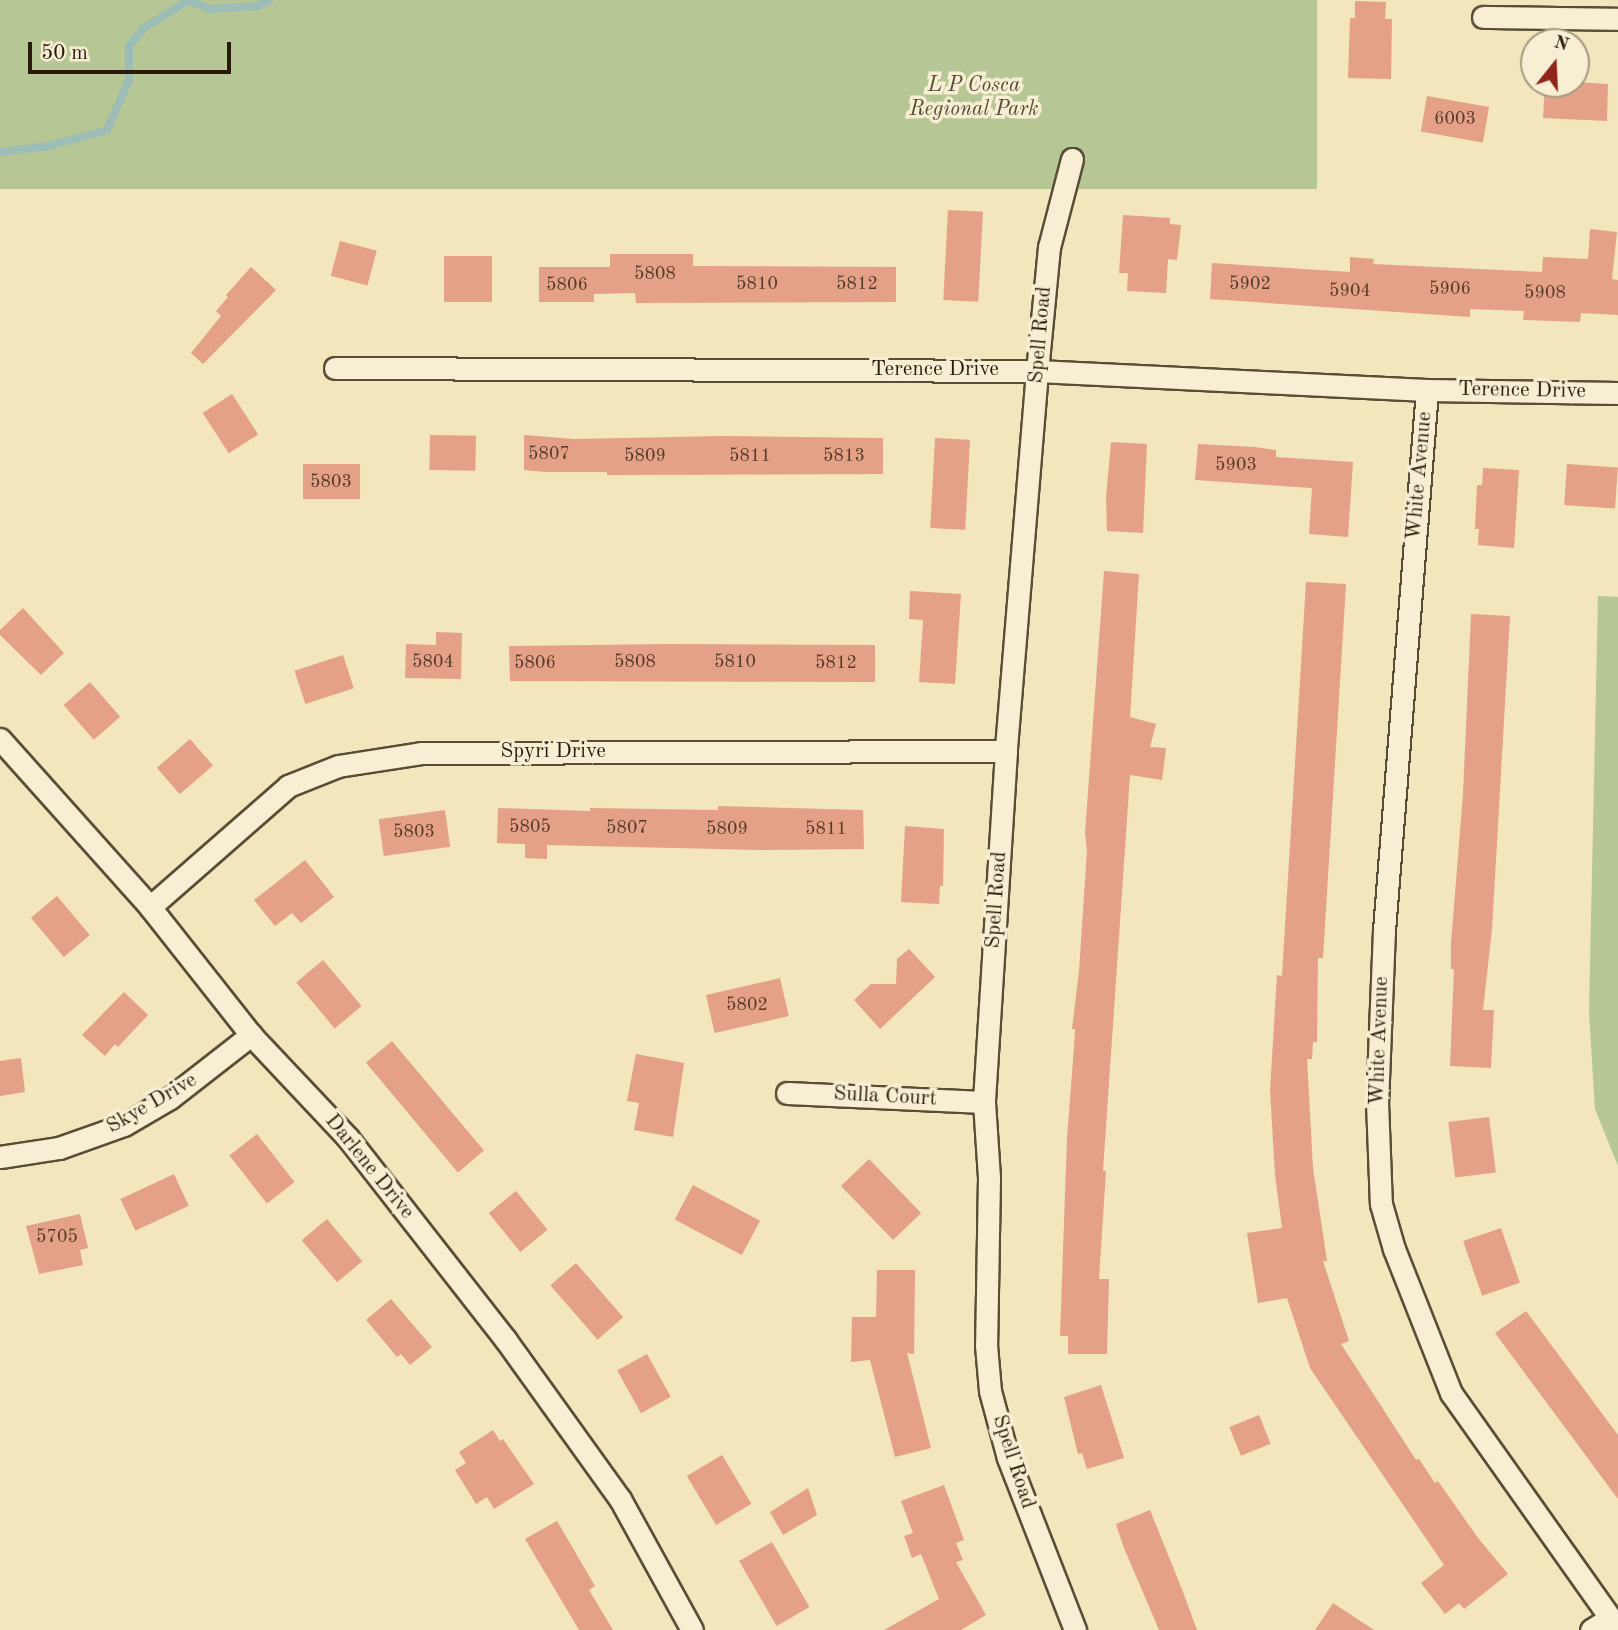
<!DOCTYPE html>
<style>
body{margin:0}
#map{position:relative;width:1618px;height:1630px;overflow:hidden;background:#f3e5bc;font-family:"Old Standard TT",serif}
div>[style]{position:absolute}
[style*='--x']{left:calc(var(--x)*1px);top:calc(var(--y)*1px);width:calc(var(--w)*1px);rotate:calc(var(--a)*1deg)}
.green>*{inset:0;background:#b6c694;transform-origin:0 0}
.stream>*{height:8px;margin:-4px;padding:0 4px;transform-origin:4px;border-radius:4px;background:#9dbeb7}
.building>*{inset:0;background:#e4a187;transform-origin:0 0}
.roads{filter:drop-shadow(2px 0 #5a4d36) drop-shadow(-2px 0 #5a4d36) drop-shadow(0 2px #5a4d36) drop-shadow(0 -2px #5a4d36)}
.street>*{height:21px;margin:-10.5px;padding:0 10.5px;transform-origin:10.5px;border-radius:10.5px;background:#f7eed3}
span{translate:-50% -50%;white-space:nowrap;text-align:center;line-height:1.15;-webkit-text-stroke:7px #f7eed3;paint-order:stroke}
.number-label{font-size:18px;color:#563c28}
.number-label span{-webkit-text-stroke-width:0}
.park-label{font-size:21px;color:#524e33;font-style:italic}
.street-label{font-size:21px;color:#271a09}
.north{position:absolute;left:1520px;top:28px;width:70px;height:70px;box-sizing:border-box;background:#f7eed3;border:2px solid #a49982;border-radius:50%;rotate:18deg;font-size:19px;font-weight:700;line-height:28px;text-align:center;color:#271a09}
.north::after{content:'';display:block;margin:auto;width:24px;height:32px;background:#8f2418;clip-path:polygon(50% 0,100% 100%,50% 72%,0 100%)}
.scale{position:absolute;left:28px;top:42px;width:203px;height:32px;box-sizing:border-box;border:4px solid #271a09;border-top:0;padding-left:9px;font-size:21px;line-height:24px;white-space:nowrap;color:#271a09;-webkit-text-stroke:5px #f7eed3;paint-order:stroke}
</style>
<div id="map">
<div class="green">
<i style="left:0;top:0;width:1317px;height:189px"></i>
<i style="clip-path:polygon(1598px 596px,1618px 597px,1618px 1166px,1595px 1109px,1589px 1012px)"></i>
</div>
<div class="stream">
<i style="--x:0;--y:152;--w:49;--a:-7"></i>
<i style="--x:49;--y:146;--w:60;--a:-15.4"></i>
<i style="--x:107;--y:130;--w:55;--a:-66.3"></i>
<i style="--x:129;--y:80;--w:34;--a:-90"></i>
<i style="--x:129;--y:46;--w:23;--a:-50"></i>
<i style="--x:144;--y:28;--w:53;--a:-31.9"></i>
<i style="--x:189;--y:0;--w:22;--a:24"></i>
<i style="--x:209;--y:9;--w:49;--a:-3.5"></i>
<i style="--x:258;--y:6;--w:13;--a:-29"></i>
</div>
<div class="building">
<i style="clip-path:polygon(1355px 1px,1386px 2px,1385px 19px,1392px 19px,1391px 79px,1348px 78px,1350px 18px,1355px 18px)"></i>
<i style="clip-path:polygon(1576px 82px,1608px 84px,1607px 121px,1543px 118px,1545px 84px)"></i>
<i style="left:1427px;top:96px;width:63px;height:36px;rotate:10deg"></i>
<i style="left:948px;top:210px;width:35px;height:90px;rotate:3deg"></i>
<i style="clip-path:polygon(1123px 215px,1170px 218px,1170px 224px,1181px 225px,1177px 260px,1168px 259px,1166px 293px,1127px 291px,1128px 273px,1119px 273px)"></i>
<i style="clip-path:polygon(1590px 229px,1617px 232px,1612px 279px,1618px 280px,1618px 315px,1581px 313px,1580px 322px,1523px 320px,1524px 311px,1470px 309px,1470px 317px,1210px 299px,1212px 263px,1350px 272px,1350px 257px,1374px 259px,1373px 264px,1542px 272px,1543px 257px,1588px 259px)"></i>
<i style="left:340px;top:241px;width:38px;height:36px;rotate:15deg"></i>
<i style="clip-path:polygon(610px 254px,693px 254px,693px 266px,896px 267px,896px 302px,636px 303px,635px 293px,594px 294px,594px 302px,539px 302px,539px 267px,610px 267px)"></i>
<i style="left:444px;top:256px;width:48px;height:46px"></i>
<i style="clip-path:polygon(251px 267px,276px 290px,203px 364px,191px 353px,221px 316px,216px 311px,228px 297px,226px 295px)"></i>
<i style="left:232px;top:394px;width:48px;height:35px;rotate:57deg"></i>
<i style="left:430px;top:435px;width:46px;height:35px;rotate:1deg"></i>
<i style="clip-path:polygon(524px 435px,574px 439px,722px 436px,883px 438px,883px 474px,607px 475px,607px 472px,545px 472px,524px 470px)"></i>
<i style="left:935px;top:438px;width:35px;height:90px;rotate:3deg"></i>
<i style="clip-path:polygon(1111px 442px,1147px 444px,1143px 533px,1107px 531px,1106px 498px)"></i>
<i style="clip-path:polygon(1198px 444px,1255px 447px,1276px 450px,1276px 457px,1353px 462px,1348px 537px,1309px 534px,1312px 488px,1195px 480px)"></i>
<i style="left:303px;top:464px;width:57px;height:35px"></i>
<i style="left:1567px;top:464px;width:51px;height:41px;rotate:4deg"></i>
<i style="clip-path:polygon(1483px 468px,1519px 470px,1514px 548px,1478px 545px,1479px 529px,1475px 529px,1477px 485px,1482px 485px)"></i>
<i style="clip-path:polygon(1104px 571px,1139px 574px,1130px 717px,1156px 724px,1150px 747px,1166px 748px,1162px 780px,1130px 775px,1103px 1171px,1106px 1171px,1099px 1279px,1109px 1279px,1107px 1354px,1068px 1354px,1068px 1336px,1060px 1336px,1067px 1138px,1074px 1047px,1075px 1029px,1072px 1029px,1079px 971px,1087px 850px,1085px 833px)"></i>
<i style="clip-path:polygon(1306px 582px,1346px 584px,1323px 958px,1318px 958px,1317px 1042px,1313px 1042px,1312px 1059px,1307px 1059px,1313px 1168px,1327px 1261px,1323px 1261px,1349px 1341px,1341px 1344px,1416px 1460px,1419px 1459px,1435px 1483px,1438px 1481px,1478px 1538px,1508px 1574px,1464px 1609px,1459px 1603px,1445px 1614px,1421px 1583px,1444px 1565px,1310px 1368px,1287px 1298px,1258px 1303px,1247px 1233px,1282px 1228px,1275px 1175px,1270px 1090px,1277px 975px,1282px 976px)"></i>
<i style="clip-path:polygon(910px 591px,961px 594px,955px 684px,919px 682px,923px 620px,909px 619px)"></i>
<i style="clip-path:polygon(23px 608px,64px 653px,41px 675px,0 635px,0 630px)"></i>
<i style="clip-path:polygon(1471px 614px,1510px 616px,1492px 929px,1483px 1010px,1494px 1010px,1491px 1068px,1450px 1066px,1454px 969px,1451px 969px,1451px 943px,1463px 794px)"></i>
<i style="clip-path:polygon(436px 632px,462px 633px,461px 679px,405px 678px,406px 644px,436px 645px)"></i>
<i style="clip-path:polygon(670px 644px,875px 645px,875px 682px,510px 681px,509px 646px)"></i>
<i style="left:343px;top:655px;width:35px;height:51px;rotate:72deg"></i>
<i style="left:90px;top:682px;width:46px;height:35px;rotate:49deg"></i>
<i style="left:190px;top:739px;width:35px;height:44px;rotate:49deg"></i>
<i style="clip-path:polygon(718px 806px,863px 810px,864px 849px,759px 850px,547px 845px,547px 859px,525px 858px,525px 844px,497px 843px,498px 808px,590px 811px,590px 808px,718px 810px)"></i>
<i style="left:445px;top:810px;width:37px;height:67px;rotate:82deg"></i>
<i style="clip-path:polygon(905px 826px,944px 829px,943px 886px,940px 886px,939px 904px,901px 902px)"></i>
<i style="clip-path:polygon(305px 860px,334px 897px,301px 923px,292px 913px,275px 926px,254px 900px)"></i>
<i style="left:57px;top:896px;width:51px;height:34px;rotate:50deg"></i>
<i style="clip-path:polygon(909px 949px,935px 977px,880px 1029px,854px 1000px,871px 984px,896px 984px,897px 959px)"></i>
<i style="left:323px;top:960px;width:60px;height:35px;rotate:50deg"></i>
<i style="left:780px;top:978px;width:39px;height:76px;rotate:77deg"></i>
<i style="clip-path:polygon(124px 992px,148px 1015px,118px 1047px,115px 1044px,105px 1056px,82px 1035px)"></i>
<i style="left:392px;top:1041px;width:143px;height:34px;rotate:50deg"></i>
<i style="clip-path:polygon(636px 1054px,684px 1063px,673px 1137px,634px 1130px,639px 1103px,627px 1101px)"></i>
<i style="clip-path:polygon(21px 1058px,25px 1092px,0 1096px,0 1061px)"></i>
<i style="left:1489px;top:1117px;width:56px;height:41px;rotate:83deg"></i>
<i style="left:257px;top:1134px;width:61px;height:35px;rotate:52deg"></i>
<i style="left:869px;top:1159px;width:75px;height:39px;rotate:46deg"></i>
<i style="left:174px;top:1174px;width:35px;height:59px;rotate:65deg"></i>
<i style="left:693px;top:1185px;width:76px;height:39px;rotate:28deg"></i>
<i style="left:516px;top:1191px;width:50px;height:35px;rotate:51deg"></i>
<i style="clip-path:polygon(80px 1214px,88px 1248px,80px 1250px,83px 1265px,39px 1274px,26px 1226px)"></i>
<i style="left:327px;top:1219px;width:55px;height:33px;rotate:50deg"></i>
<i style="left:1501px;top:1228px;width:58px;height:40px;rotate:71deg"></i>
<i style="left:576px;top:1263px;width:72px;height:34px;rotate:49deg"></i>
<i style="clip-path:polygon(877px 1270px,915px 1270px,914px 1354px,907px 1353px,931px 1448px,895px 1457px,870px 1360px,851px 1362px,852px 1317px,876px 1317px)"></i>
<i style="clip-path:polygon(391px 1299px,432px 1347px,410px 1365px,401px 1354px,397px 1357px,366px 1320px)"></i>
<i style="clip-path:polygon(1526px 1311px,1618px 1435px,1618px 1499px,1495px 1333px)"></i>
<i style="left:647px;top:1354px;width:49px;height:34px;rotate:61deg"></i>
<i style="clip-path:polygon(1101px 1385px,1124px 1458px,1087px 1469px,1082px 1453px,1078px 1454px,1064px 1397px)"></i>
<i style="left:1259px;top:1415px;width:31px;height:32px;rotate:68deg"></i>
<i style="clip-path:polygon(493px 1430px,500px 1441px,503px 1439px,534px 1484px,494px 1509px,487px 1497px,476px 1504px,455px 1470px,466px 1463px,459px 1452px)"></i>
<i style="left:722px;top:1455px;width:57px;height:41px;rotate:59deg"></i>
<i style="clip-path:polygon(944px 1485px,964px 1540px,956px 1543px,963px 1560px,956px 1562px,986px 1615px,961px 1630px,884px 1630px,939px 1599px,921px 1554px,912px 1558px,904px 1536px,913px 1533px,901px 1501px)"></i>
<i style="clip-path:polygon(808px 1488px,817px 1515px,783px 1535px,770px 1512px)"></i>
<i style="clip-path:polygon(1150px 1510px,1183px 1592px,1197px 1630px,1159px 1630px,1124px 1548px,1116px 1524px)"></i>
<i style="clip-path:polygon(557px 1521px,595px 1586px,589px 1590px,613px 1630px,579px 1630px,525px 1539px)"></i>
<i style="left:772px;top:1542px;width:75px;height:38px;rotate:60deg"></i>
<i style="clip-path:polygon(1333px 1603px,1374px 1630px,1315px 1630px)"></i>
</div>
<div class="roads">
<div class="street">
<i style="--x:1483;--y:17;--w:135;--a:0.8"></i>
<i style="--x:1072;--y:159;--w:91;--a:104.6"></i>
<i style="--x:1049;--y:247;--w:125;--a:95.5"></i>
<i style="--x:1037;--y:371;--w:381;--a:94.7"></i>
<i style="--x:1006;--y:751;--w:352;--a:93.6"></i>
<i style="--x:984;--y:1102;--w:76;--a:86.2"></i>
<i style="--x:989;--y:1178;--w:167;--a:91"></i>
<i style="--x:986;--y:1345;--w:46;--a:85"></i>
<i style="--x:990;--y:1391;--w:69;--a:75"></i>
<i style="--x:1008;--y:1458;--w:185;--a:68.7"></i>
<i style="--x:335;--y:368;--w:702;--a:0.24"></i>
<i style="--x:1037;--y:371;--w:390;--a:2.8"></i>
<i style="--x:1427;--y:390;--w:191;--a:0.9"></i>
<i style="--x:1427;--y:390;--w:542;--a:94.55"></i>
<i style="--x:1384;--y:930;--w:172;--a:92.3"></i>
<i style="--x:1377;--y:1102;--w:102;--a:87.8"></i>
<i style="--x:1381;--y:1204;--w:47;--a:73.9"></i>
<i style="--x:1394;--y:1249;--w:155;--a:68.4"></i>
<i style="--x:1451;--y:1393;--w:289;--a:54.7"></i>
<i style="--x:0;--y:739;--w:225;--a:48.2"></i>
<i style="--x:150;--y:907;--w:163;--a:51.7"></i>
<i style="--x:251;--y:1035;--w:141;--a:46.7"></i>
<i style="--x:348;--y:1138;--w:255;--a:52"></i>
<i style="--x:505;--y:1339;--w:197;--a:54.3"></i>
<i style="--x:620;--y:1499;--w:149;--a:61.2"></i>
<i style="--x:150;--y:907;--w:184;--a:-41.2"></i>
<i style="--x:288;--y:786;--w:54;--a:-21.8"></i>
<i style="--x:338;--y:766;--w:84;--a:-8.9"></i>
<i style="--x:421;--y:753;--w:585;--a:-0.2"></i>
<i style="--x:787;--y:1093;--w:197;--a:2.6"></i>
<i style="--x:0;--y:1157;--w:60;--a:-8.7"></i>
<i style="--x:59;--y:1148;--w:69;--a:-19.5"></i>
<i style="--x:124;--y:1125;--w:53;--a:-30.4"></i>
<i style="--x:170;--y:1098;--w:103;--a:-37.9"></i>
<i style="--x:1591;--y:1630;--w:22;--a:-32"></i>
</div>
</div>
<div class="number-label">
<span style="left:1455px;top:119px">6003</span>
<span style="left:655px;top:274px">5808</span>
<span style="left:757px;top:284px">5810</span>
<span style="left:857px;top:284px">5812</span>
<span style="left:1250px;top:284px">5902</span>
<span style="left:567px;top:285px">5806</span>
<span style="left:1450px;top:289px">5906</span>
<span style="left:1350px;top:291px">5904</span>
<span style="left:1545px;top:293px">5908</span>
<span style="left:549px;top:454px">5807</span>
<span style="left:645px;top:456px">5809</span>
<span style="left:750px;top:456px">5811</span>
<span style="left:844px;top:456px">5813</span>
<span style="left:1236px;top:465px">5903</span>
<span style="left:331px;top:482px">5803</span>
<span style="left:433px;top:662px">5804</span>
<span style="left:635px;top:662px">5808</span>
<span style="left:735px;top:662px">5810</span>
<span style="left:535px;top:663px">5806</span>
<span style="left:836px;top:663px">5812</span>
<span style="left:530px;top:827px">5805</span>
<span style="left:627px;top:828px">5807</span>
<span style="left:727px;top:829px">5809</span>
<span style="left:826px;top:829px">5811</span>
<span style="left:414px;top:832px">5803</span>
<span style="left:747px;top:1005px">5802</span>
<span style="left:57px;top:1237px">5705</span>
</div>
<div class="park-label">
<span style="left:974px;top:98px">L P Cosca<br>Regional Park</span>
</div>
<div class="street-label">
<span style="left:1041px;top:335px;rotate:-85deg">Spell Road</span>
<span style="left:935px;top:370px">Terence Drive</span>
<span style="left:1522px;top:391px;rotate:1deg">Terence Drive</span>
<span style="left:1420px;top:476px;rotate:-85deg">White Avenue</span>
<span style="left:553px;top:752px">Spyri Drive</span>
<span style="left:997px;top:900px;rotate:-86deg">Spell Road</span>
<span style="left:1380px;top:1041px;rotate:-88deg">White Avenue</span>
<span style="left:885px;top:1097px;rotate:3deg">Sulla Court</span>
<span style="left:152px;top:1104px;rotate:-30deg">Skye Drive</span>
<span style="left:369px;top:1167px;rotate:51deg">Darlene Drive</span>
<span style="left:1013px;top:1462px;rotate:72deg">Spell Road</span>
</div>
<div class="north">N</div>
<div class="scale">50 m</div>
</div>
